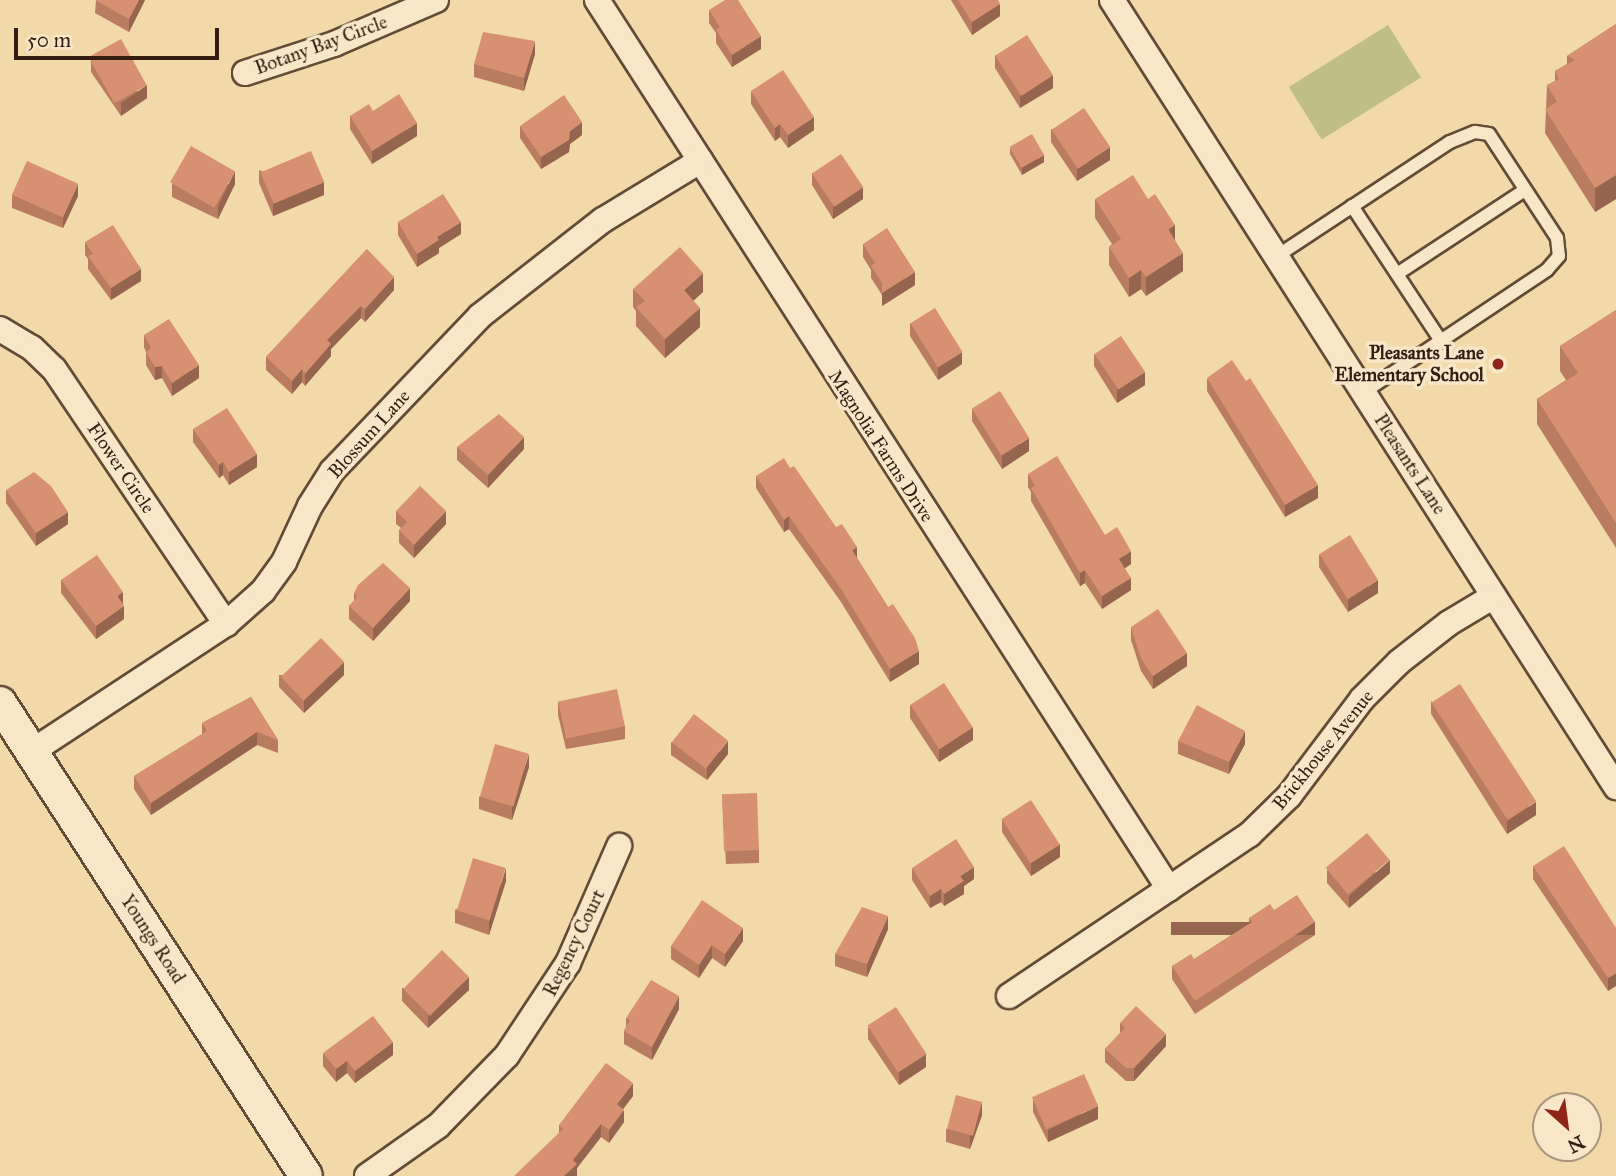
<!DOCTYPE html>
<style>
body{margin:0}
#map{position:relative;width:1616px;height:1176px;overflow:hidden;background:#f2d9aa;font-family:"IM FELL Great Primer",serif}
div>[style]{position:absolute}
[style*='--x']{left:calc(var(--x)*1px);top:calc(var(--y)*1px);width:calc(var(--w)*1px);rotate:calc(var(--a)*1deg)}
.green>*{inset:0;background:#bebe86;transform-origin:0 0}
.roads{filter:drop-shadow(2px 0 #634b37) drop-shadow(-2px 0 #634b37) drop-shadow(0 2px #634b37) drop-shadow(0 -2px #634b37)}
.service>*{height:12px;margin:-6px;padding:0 6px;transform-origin:6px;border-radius:6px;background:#f7e6c8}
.minor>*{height:24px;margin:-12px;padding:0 12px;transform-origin:12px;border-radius:12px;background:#f7e6c8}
.tertiary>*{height:32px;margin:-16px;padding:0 16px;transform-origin:16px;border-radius:16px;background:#f7e6c8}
.wall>*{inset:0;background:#b97c61}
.shaded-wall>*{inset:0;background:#96654f;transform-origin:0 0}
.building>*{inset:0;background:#d79071;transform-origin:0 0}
.dots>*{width:19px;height:19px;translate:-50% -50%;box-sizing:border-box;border:4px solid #f7e6c8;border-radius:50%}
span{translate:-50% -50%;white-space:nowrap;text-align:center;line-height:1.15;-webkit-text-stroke:7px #f7e6c8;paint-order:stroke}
.street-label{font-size:19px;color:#331c11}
.poi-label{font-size:19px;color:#331c11;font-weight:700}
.right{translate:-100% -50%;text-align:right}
.north{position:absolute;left:1532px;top:1092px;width:70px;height:70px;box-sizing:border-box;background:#f7e6c8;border:2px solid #a9957f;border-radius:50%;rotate:152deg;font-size:19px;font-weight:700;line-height:28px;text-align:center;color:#331c11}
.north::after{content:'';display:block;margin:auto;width:24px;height:32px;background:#8f2418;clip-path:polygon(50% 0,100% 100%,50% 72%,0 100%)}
.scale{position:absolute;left:14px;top:28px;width:205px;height:32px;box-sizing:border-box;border:4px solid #331c11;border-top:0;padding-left:9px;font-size:21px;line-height:24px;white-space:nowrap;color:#331c11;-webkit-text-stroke:5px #f7e6c8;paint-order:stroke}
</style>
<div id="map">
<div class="green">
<i style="left:1388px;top:25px;width:62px;height:117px;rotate:58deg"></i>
</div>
<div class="roads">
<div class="service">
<i style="--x:1352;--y:206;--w:162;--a:56.6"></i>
<i style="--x:1277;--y:256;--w:207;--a:-33.4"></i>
<i style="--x:1450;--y:142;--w:27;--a:-22"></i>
<i style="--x:1475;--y:132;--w:14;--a:8"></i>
<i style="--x:1489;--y:134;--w:124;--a:56.8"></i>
<i style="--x:1557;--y:238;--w:18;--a:84"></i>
<i style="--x:1559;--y:256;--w:18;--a:131"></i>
<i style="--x:1547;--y:270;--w:220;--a:146.3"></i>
<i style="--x:1397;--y:274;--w:153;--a:-33.3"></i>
</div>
<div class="minor">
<i style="--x:597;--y:0;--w:1057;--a:57.24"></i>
<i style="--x:1112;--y:0;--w:935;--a:57.36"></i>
<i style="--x:245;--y:73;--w:94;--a:-18"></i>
<i style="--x:334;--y:44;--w:111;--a:-23.3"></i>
<i style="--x:0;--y:329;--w:37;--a:31"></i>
<i style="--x:32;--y:348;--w:30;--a:44"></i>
<i style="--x:54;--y:369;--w:308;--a:56"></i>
<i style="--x:31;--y:752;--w:233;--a:-33.3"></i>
<i style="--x:226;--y:624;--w:50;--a:-41.7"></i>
<i style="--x:263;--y:591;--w:36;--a:-54"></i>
<i style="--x:284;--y:562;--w:62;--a:-65.1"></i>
<i style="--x:310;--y:506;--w:41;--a:-57.8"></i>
<i style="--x:332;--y:471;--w:214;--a:-46.3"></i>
<i style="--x:480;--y:316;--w:156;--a:-38"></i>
<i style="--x:603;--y:220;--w:114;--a:-31.3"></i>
<i style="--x:1009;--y:996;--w:289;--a:-33.9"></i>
<i style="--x:1249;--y:835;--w:56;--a:-44.3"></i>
<i style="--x:1289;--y:796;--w:121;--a:-53"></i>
<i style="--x:1362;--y:699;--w:52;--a:-45"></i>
<i style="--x:1399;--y:662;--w:63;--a:-38"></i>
<i style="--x:1449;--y:623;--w:52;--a:-31"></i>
<i style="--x:367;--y:1176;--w:87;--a:-35.2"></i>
<i style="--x:438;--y:1126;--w:99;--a:-45.8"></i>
<i style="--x:507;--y:1055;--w:110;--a:-56.5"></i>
<i style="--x:568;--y:963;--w:128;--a:-66.4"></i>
</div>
<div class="tertiary">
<i style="--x:0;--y:703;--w:563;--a:57.1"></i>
</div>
</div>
<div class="wall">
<i style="clip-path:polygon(96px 0,145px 0,129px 32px,95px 13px)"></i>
<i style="clip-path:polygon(951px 0,998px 0,1000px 16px,972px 35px)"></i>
<i style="clip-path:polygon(709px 10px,761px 49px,732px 67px,716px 43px,716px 33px,709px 23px)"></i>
<i style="clip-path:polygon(1616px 24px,1616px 199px,1595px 212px,1545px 133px,1547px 85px,1555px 81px,1555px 71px,1567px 64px,1567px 56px)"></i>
<i style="clip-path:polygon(535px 54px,524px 91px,474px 77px,474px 64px)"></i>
<i style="clip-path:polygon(995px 55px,1053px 88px,1020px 108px,995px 68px)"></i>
<i style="clip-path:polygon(91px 60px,147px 98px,121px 116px,91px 72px)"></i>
<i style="clip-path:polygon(751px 91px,814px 130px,788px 148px,780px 137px,775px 141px,751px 104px)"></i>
<i style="clip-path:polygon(373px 111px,417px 136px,372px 164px,350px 129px,350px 116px)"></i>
<i style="clip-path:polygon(520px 126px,582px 135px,570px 144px,569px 152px,541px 169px,520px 138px)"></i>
<i style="clip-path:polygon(1051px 129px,1110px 160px,1077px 181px,1051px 142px)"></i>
<i style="clip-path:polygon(1010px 147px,1044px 162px,1022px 175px,1010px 154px)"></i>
<i style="clip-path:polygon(259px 170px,324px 195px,273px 216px,259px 183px)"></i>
<i style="clip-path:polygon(812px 173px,863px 199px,833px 219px,812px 185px)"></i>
<i style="clip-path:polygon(172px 184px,235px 184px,218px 219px,172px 197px)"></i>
<i style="clip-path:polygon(12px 195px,78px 196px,63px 228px,12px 208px)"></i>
<i style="clip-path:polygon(1095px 199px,1175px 240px,1183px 271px,1146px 296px,1141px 289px,1129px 297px,1109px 265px,1109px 247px,1112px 244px,1095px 218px)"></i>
<i style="clip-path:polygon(398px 222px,461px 234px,439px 248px,439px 253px,417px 267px,398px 235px)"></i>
<i style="clip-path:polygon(85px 242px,141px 281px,111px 300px,88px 269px,88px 259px,85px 255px)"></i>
<i style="clip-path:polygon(863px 244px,915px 285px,882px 306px,882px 295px,871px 278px,871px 270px,863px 257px)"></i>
<i style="clip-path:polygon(367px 249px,394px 290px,365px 322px,361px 318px,331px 349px,331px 356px,305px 386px,302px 382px,292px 394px,266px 370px,266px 357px)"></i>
<i style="clip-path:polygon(633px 289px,703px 292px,693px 301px,700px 327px,665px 358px,636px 326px,636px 311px,633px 307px)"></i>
<i style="clip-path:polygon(1616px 310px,1616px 548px,1537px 424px,1537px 399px,1566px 380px,1560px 371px,1560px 346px)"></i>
<i style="clip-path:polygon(910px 323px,962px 364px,938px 380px,910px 336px)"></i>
<i style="clip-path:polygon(144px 335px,199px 378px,172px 396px,162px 378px,155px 380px,146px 365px,146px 352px,144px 347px)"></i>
<i style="clip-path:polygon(1094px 354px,1145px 385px,1117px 403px,1094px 366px)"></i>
<i style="clip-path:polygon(1207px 378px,1318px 498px,1285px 517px,1207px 391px)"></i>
<i style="clip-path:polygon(972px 409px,1029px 451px,1002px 469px,972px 421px)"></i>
<i style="clip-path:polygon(193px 429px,257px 467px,229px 485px,223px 475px,219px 478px,193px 442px)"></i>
<i style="clip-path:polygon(457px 447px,524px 449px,488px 488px,457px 460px)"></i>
<i style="clip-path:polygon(790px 468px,857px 558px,888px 607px,919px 664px,890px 682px,841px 602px,789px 529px,784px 532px,756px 488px,756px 476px)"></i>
<i style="clip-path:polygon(1028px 474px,1105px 535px,1131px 564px,1125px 568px,1131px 590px,1102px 609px,1085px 583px,1080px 586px,1031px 501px,1031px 492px,1028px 487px)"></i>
<i style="clip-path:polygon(6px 490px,68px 524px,36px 546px,6px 503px)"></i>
<i style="clip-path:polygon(396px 511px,446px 524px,414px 558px,399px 543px,399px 530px,401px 528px,396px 524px)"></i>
<i style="clip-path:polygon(1319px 554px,1378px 593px,1348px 612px,1319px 567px)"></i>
<i style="clip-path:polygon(61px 580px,123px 604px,124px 619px,96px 639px,61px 593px)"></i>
<i style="clip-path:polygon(354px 593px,410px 601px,373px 641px,349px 619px,349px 606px,354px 601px)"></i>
<i style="clip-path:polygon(1131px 627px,1187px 666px,1153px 689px,1141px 671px,1131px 640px)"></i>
<i style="clip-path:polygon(279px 675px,344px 675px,304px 713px,279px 687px)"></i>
<i style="clip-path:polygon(251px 697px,278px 740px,278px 753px,257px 745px,151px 815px,134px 789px,134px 776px,202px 734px,202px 723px)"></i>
<i style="clip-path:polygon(1431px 701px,1536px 815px,1507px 834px,1431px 714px)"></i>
<i style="clip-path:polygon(558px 702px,625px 726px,625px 739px,566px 749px,558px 715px)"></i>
<i style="clip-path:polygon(910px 705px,973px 740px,939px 762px,910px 718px)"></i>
<i style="clip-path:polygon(1178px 741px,1245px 744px,1229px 774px,1178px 754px)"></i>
<i style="clip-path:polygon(671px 742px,728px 754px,707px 780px,671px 755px)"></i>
<i style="clip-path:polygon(529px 767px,512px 820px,479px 809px,479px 797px)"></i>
<i style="clip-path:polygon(722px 795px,759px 850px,759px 863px,726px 864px)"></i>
<i style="clip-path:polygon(1002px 819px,1060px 857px,1031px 876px,1002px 832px)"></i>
<i style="clip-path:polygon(1533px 866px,1616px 928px,1608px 991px,1533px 879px)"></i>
<i style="clip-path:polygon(912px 868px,974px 879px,964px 886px,964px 894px,944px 906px,941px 902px,930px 908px,912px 880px)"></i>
<i style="clip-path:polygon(1327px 870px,1390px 873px,1349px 908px,1327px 883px)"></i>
<i style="clip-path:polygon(506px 881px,489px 935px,455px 923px,455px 910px)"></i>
<i style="clip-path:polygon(1274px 910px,1315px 935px,1195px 1014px,1172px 979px,1172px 966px,1194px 959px,1249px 924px,1249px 918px)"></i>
<i style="clip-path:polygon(888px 929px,867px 977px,835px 966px,835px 954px)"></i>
<i style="clip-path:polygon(743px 941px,725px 967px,712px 958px,699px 978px,671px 959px,671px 946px)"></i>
<i style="clip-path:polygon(402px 988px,469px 990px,428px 1028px,402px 1001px)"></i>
<i style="clip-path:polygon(679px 1009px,652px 1060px,624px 1044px,624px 1031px,626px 1027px,626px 1018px)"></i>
<i style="clip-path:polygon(1120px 1023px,1166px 1046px,1134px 1081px,1126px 1081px,1105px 1062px,1105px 1049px,1120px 1033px)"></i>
<i style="clip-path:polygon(868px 1027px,926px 1067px,899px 1085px,868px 1039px)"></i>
<i style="clip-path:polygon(323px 1053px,393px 1055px,355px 1083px,347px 1073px,336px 1082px,323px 1066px)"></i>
<i style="clip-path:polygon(633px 1096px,623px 1109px,624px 1122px,609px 1143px,601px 1137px,577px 1168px,577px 1176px,559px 1133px,559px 1125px)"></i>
<i style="clip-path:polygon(1033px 1099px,1098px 1119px,1048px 1142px,1033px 1112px)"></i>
<i style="clip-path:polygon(982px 1115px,970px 1149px,946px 1142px,946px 1129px)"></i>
</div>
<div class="shaded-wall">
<i style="clip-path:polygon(139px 0,145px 0,129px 32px,129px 19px)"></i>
<i style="clip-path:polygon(1000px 4px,1000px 16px,972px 35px,972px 22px)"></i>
<i style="clip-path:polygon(761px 36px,761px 49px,732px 67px,732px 55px)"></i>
<i style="clip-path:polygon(535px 41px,535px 54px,524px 91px,524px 78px)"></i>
<i style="clip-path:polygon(1053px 75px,1053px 88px,1020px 108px,1020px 95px)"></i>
<i style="clip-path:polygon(147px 85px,147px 98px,121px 116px,121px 103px)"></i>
<i style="clip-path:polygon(814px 117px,814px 130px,788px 148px,788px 135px)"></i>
<i style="clip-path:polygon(582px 122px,582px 135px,570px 144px,569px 152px,541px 169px,541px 157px,570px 131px)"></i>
<i style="clip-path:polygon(417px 123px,417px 136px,372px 164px,372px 151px)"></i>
<i style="clip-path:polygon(780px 124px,780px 137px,775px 141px,775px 128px)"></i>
<i style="clip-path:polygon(1110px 147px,1110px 160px,1077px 181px,1077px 169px)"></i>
<i style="clip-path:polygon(1044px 155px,1044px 162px,1022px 175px,1022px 168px)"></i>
<i style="clip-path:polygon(235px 171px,235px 184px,218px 219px,218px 206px)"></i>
<i style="clip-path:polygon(1616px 175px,1616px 199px,1595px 212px,1595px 188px)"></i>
<i style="clip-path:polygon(324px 182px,324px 195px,273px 216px,273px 203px)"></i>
<i style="clip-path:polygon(78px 184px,78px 196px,63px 228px,63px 215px)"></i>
<i style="clip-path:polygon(863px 187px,863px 199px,833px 219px,833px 206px)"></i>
<i style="clip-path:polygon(461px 222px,461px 234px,439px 248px,439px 253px,417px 267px,417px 254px,437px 237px)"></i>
<i style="clip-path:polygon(1175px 225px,1175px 244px,1168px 229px)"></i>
<i style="clip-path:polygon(1183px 253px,1183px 271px,1146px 296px,1146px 277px)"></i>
<i style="clip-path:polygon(141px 269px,141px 281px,111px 300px,111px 288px)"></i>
<i style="clip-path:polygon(1141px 270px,1141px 289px,1129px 297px,1129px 278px)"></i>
<i style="clip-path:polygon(915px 272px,915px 285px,882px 306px,882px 293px)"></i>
<i style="clip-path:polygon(703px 273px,703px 292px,684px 309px,684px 290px)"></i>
<i style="clip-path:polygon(394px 277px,394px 290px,365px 322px,365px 309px)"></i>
<i style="clip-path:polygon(361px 306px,361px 318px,331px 349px,331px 356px,305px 386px,305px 374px,327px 340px)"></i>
<i style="clip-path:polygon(700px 308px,700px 327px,665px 358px,665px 339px)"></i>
<i style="clip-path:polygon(962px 352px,962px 364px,938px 380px,938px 367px)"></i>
<i style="clip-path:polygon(199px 365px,199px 378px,172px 396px,172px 383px)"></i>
<i style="clip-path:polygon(162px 366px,162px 378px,155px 380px,155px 367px)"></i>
<i style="clip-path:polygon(302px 369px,302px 382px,292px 394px,292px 381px)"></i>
<i style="clip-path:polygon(1145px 372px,1145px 385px,1117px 403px,1117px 390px)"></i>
<i style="clip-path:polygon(524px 437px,524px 449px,488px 488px,488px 475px)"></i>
<i style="clip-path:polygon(1029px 438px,1029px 451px,1002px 469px,1002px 456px)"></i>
<i style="clip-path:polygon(257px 454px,257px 467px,229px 485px,229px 472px)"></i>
<i style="clip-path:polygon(223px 462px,223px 475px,219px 478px,219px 465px)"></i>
<i style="clip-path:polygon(1318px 485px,1318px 498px,1285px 517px,1285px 505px)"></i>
<i style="clip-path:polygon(446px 511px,446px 524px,414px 558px,414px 545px)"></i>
<i style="clip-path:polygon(68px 512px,68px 524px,36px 546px,36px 533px)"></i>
<i style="clip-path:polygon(789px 516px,789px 529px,784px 532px,784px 520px)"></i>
<i style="clip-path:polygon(857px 547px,857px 560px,852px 550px)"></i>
<i style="clip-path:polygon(1131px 551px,1131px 564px,1119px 572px,1119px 559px)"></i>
<i style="clip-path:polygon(1085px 570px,1085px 583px,1080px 586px,1080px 573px)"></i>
<i style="clip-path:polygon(1131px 578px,1131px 590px,1102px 609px,1102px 596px)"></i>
<i style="clip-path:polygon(1378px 580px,1378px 593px,1348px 612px,1348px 600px)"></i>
<i style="clip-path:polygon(410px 588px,410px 601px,373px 641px,373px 628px)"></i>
<i style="clip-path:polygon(123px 592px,123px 605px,117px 596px)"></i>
<i style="clip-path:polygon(124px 606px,124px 619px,96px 639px,96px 626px)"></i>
<i style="clip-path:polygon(919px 651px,919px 664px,890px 682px,890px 669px)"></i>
<i style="clip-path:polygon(1187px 653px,1187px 666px,1153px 689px,1153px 676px)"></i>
<i style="clip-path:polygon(344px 662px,344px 675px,304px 713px,304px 700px)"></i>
<i style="clip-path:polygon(973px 727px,973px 740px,939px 762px,939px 749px)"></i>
<i style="clip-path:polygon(1245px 731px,1245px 744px,1229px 774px,1229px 762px)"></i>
<i style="clip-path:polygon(257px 732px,257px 745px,151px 815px,151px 803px)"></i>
<i style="clip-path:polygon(728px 741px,728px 754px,707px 780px,707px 767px)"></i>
<i style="clip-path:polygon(529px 754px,529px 767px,512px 820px,512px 807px)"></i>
<i style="clip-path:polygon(1536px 802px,1536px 815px,1507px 834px,1507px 821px)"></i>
<i style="clip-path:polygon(1060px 844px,1060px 857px,1031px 876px,1031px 863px)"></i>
<i style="clip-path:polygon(1390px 860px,1390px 873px,1349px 908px,1349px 896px)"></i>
<i style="clip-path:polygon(974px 867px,974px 879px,964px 886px,964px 894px,944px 906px,944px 894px,960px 876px)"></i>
<i style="clip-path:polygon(506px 868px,506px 881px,489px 935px,489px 922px)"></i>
<i style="clip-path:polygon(941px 889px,941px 902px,930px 908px,930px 896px)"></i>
<i style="clip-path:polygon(888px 916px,888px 929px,867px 977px,867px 964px)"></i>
<i style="left:1315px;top:922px;width:13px;height:144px;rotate:90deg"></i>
<i style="clip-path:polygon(743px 928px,743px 941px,725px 967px,725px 954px)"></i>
<i style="clip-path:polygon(712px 945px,712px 958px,699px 978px,699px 965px)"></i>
<i style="clip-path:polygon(1616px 973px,1616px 986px,1608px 991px,1608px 978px)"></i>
<i style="clip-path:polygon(469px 977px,469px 990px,428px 1028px,428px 1016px)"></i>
<i style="clip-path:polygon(679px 996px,679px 1009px,652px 1060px,652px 1047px)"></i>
<i style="clip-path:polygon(1166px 1034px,1166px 1046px,1134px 1081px,1134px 1068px)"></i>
<i style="clip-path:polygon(393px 1042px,393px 1055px,355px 1083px,355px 1071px)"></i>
<i style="clip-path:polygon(926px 1054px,926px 1067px,899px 1085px,899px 1072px)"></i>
<i style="clip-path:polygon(347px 1061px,347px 1073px,336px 1082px,336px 1069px)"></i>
<i style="clip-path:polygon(633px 1083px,633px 1096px,617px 1117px,617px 1104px)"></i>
<i style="clip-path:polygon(982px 1102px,982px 1115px,970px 1149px,970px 1136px)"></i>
<i style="clip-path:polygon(1098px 1106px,1098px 1119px,1048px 1142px,1048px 1130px)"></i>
<i style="clip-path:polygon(624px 1110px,624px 1122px,609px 1143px,609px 1130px)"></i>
<i style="clip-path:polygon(601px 1124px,601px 1137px,577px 1168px,577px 1176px,564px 1176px,573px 1160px)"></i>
</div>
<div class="building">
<i style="clip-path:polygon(95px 0,139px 0,129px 19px)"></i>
<i style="clip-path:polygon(725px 0,738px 0,761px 36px,732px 55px,716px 30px,720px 27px,709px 10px)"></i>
<i style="clip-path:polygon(958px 0,998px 0,1000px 4px,972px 22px)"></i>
<i style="clip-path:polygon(1616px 24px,1616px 175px,1595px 188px,1545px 109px,1557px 102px,1547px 85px,1559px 79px,1555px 71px,1575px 60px,1567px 56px)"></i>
<i style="clip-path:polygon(483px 32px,535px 41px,524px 78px,474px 64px)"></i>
<i style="left:1027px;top:35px;width:48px;height:38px;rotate:57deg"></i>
<i style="left:121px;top:39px;width:53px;height:37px;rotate:61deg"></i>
<i style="clip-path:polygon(783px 70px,814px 117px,788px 135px,780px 124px,775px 128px,751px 91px)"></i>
<i style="clip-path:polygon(399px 94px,417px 123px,372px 151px,350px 116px,369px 104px,373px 111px)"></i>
<i style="clip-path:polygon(564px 95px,582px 122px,570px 131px,569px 140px,541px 157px,520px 126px)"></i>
<i style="left:1084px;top:108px;width:47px;height:39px;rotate:56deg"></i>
<i style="left:1032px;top:134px;width:24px;height:26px;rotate:60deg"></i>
<i style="left:191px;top:146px;width:51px;height:42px;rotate:30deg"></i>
<i style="left:311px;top:151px;width:34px;height:55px;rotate:67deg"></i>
<i style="left:841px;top:154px;width:40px;height:35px;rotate:56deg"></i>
<i style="left:27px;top:161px;width:56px;height:37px;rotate:24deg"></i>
<i style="clip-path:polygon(1133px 175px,1148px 199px,1155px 194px,1175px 225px,1168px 229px,1183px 253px,1146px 277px,1141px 270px,1129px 278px,1109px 247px,1121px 239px,1095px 199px)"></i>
<i style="clip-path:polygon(443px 194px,461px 222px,437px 237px,439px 240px,417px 254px,398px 222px)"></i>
<i style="clip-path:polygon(113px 225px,141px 269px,111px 288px,88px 256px,93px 254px,85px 242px)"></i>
<i style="clip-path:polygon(887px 228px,915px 272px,882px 293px,882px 283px,871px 266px,875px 263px,863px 244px)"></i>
<i style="clip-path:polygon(680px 247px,703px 273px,684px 290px,700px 308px,665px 339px,636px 307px,645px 301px,633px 289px)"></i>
<i style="clip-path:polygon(367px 249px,394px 277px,365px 309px,361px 306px,327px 340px,331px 344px,305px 374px,302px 369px,292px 381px,266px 357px)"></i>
<i style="left:935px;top:308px;width:52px;height:29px;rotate:58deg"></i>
<i style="clip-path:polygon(1616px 310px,1616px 523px,1537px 399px,1578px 373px,1560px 346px)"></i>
<i style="clip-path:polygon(169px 319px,199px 365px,172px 383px,162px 366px,155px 367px,146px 352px,151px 348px,144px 335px)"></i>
<i style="left:1121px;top:336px;width:43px;height:32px;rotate:56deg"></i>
<i style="clip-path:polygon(1232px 360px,1246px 381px,1250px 378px,1318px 485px,1285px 505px,1207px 378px)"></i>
<i style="left:1000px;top:391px;width:55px;height:33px;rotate:58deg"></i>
<i style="clip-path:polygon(227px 408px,257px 454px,229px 472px,223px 462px,219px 465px,193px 429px)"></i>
<i style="clip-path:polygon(499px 414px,524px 437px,488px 475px,457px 447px)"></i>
<i style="clip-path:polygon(1057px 456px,1105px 535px,1117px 527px,1131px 551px,1119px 559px,1131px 578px,1102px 596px,1085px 570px,1080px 573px,1031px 488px,1035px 486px,1028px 474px)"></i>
<i style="clip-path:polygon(784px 458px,790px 468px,794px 466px,836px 527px,842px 524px,857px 547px,852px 550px,888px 607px,893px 604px,915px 638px,919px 651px,890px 669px,841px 589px,789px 516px,784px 520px,756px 476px)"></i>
<i style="clip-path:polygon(34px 472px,51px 486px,68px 512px,36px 533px,6px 490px)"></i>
<i style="clip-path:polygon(420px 486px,446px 511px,414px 545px,399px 530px,407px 522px,396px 511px)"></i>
<i style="left:1350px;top:535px;width:53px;height:36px;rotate:58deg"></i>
<i style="clip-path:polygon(97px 555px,123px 592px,117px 596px,124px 606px,96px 626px,61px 580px)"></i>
<i style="clip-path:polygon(383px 563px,410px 588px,373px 628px,349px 606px,357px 597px,354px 593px,358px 585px)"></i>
<i style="clip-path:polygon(1158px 609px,1187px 653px,1153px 676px,1141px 659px,1131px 627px)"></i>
<i style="left:321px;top:638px;width:33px;height:56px;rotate:46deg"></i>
<i style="left:944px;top:683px;width:53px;height:40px;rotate:57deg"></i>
<i style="left:1460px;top:684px;width:140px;height:34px;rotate:57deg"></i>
<i style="left:617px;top:689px;width:38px;height:60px;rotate:78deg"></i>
<i style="clip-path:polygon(251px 697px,278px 740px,257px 732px,151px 803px,134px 776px,207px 731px,202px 723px)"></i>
<i style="clip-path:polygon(1197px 705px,1245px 731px,1229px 762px,1178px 741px)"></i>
<i style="left:694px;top:714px;width:43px;height:36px;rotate:38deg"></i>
<i style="left:495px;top:744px;width:35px;height:55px;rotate:16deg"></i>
<i style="left:757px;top:793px;width:57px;height:35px;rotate:88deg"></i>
<i style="left:1031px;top:800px;width:53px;height:35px;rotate:57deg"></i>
<i style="left:1367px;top:833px;width:35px;height:54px;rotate:50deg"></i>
<i style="clip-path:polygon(956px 839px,974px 867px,960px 876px,964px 881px,944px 894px,941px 889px,930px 896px,912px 868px)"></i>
<i style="clip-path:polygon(1564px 846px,1616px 928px,1616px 973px,1608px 978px,1533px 866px)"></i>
<i style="left:473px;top:858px;width:34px;height:55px;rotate:17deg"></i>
<i style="clip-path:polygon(1297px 895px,1315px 922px,1195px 1001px,1172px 966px,1191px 954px,1194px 959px,1252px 922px,1249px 918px,1270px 904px,1274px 910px)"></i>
<i style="clip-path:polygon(702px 900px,743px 928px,725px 954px,712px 945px,699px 965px,671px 946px)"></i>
<i style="clip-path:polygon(862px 907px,888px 916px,867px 964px,835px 954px)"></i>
<i style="left:442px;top:950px;width:38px;height:55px;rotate:45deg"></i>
<i style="clip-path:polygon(651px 980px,679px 996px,652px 1047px,624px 1031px,630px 1020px,626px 1018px)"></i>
<i style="clip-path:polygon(1136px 1006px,1166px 1034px,1134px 1068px,1126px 1068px,1105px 1049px,1125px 1028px,1120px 1023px)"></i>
<i style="left:896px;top:1007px;width:56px;height:34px;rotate:57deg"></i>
<i style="clip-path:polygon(373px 1016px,393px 1042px,355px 1071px,347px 1061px,336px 1069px,323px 1053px)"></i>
<i style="clip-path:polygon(606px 1063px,633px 1083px,617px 1104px,624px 1110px,609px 1130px,601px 1124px,573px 1160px,577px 1164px,564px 1176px,514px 1176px,563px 1129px,559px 1125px)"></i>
<i style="left:1084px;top:1074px;width:35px;height:57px;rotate:66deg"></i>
<i style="left:956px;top:1095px;width:27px;height:35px;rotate:15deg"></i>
</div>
<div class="dots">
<i style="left:1498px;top:364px;background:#8f2418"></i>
</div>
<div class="street-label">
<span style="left:321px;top:45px;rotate:-20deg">Botany Bay Circle</span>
<span style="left:369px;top:434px;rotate:-48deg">Blossum Lane</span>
<span style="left:881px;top:446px;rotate:57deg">Magnolia Farms Drive</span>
<span style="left:1410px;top:464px;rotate:57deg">Pleasants Lane</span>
<span style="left:121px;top:468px;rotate:56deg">Flower Circle</span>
<span style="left:1323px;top:750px;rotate:-51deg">Brickhouse Avenue</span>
<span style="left:153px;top:939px;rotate:57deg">Youngs Road</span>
<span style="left:574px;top:943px;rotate:-64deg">Regency Court</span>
</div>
<div class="poi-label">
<span class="right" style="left:1484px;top:364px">Pleasants Lane<br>Elementary School</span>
</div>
<div class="north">N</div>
<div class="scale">50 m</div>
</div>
